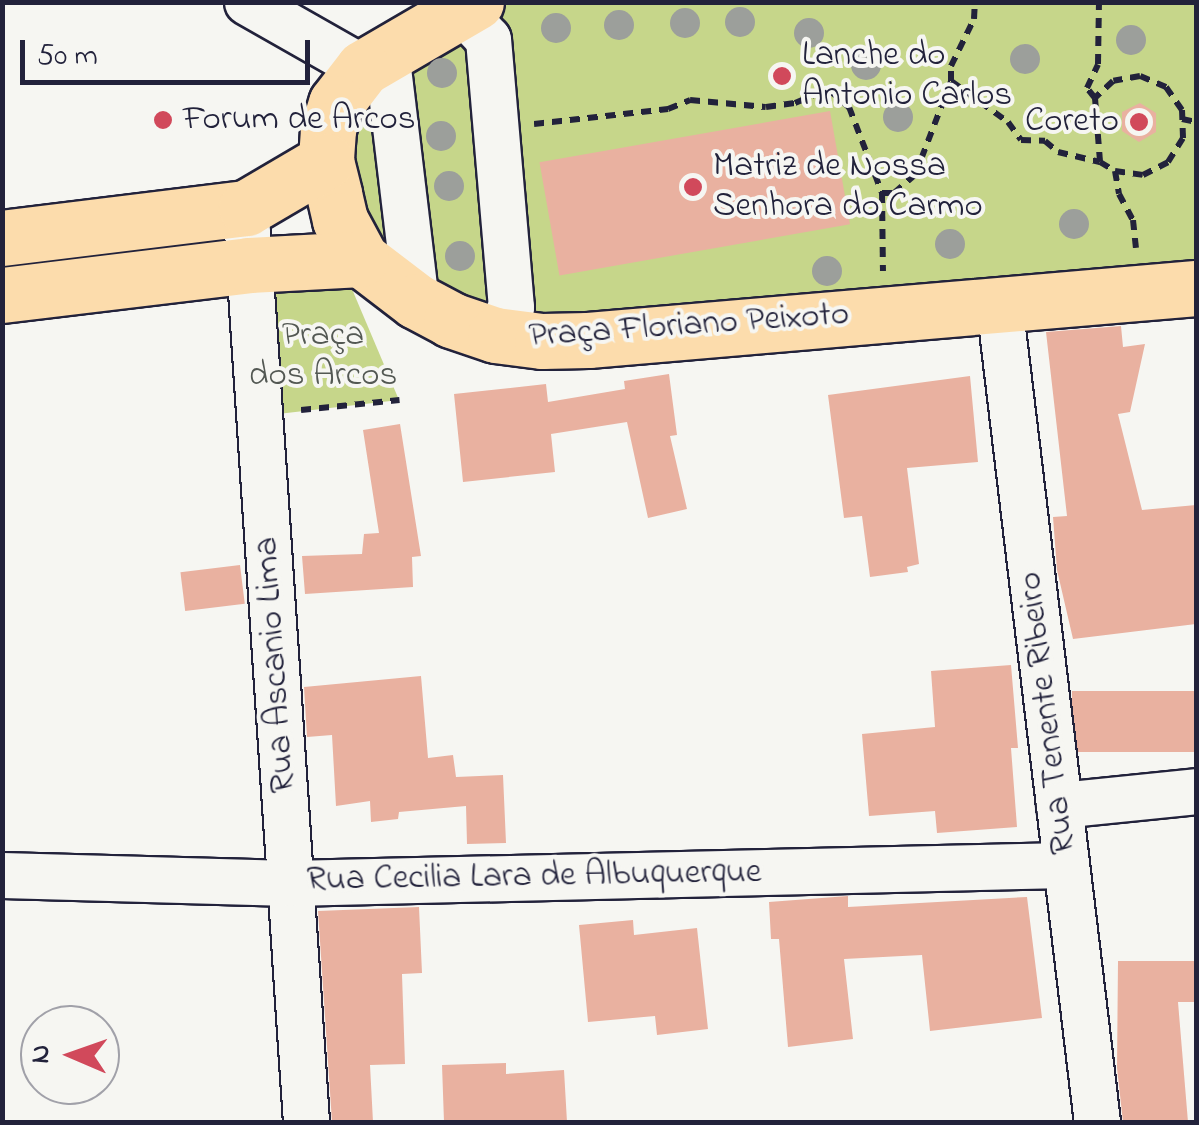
<!DOCTYPE html>
<meta charset="utf-8">
<style>
body{margin:0}
#map{position:relative;width:1199px;height:1125px;overflow:hidden;background:#f6f6f2;font-family:"Indie Flower",sans-serif}
div>[style]{position:absolute}
[style*='--x']{left:calc(var(--x)*1px);top:calc(var(--y)*1px);width:calc(var(--w)*1px);rotate:calc(var(--a)*1deg)}
.green>*{inset:0;background:#c6d68a}
.building>*{inset:0;background:#e9b1a0;transform-origin:0 0}
.path>*{height:6px;margin-top:-3px;transform-origin:0;background:repeating-linear-gradient(90deg,#22223b 0 10px,transparent 0 18px)}
.roads{filter:drop-shadow(2px 0 #22223b) drop-shadow(-2px 0 #22223b) drop-shadow(0 2px #22223b) drop-shadow(0 -2px #22223b)}
.minor>*{height:45px;margin:-22.5px;padding:0 22.5px;transform-origin:22.5px;border-radius:22.5px;background:#f6f6f2}
.major>*{height:55px;margin:-27.5px;padding:0 27.5px;transform-origin:27.5px;border-radius:27.5px;background:#fcdcac}
.trees>*{width:30px;height:30px;margin:-15px;border-radius:50%;background:#9c9f9b}
.dots>*{width:28px;height:28px;translate:-50% -50%;box-sizing:border-box;border:5px solid #f6f6f2;border-radius:50%}
span{translate:-50% -50%;white-space:nowrap;text-align:center;line-height:1.15;-webkit-text-stroke:8px #f6f6f2;paint-order:stroke}
.poi-label{font-size:35px;color:#22223b}
.left{translate:0 -50%;text-align:left}
.right{translate:-100% -50%;text-align:right}
.street-label{font-size:35px;color:#22223b}
.park-label{font-size:35px;color:#535853}
.frame{position:absolute;inset:0;border:5px solid #22223b;pointer-events:none}
.north{position:absolute;left:20px;top:1005px;width:100px;height:100px;box-sizing:border-box;background:#f6f6f2;border:2px solid #a1a1a9;border-radius:50%;rotate:272deg;font-size:28px;font-weight:700;line-height:40px;text-align:center;color:#22223b}
.north::after{content:'';display:block;margin:auto;width:35px;height:45px;background:#d1495b;clip-path:polygon(50% 0,100% 100%,50% 72%,0 100%)}
.scale{position:absolute;left:20px;top:40px;width:290px;height:45px;box-sizing:border-box;border:5px solid #22223b;border-top:0;padding-left:12px;font-size:30px;line-height:35px;white-space:nowrap;color:#22223b;-webkit-text-stroke:8px #f6f6f2;paint-order:stroke}
</style>
<div id="map">
<div class="green">
<i style="clip-path:polygon(489px 3px,1196px 3px,1196px 284px,590px 335px,420px 298px,393px 53px)"></i>
<i style="clip-path:polygon(364px 71px,412px 294px,364px 256px,338px 106px)"></i>
<i style="clip-path:polygon(349px 282px,399px 400px,278px 414px,264px 293px)"></i>
</div>
<div class="building">
<i style="clip-path:polygon(1140px 103px,1156px 113px,1156px 132px,1139px 142px,1122px 131px,1122px 112px)"></i>
<i style="left:830px;top:111px;width:115px;height:295px;rotate:80deg"></i>
<i style="clip-path:polygon(1121px 326px,1123px 347px,1145px 344px,1130px 412px,1118px 414px,1142px 510px,1196px 505px,1196px 624px,1073px 639px,1057px 570px,1053px 517px,1067px 516px,1046px 332px)"></i>
<i style="clip-path:polygon(669px 374px,677px 435px,670px 436px,687px 509px,648px 518px,627px 422px,551px 434px,555px 472px,463px 482px,454px 394px,546px 384px,548px 402px,625px 389px,624px 381px)"></i>
<i style="clip-path:polygon(970px 376px,978px 462px,907px 468px,919px 564px,907px 567px,908px 572px,870px 577px,862px 516px,844px 518px,828px 395px)"></i>
<i style="clip-path:polygon(400px 424px,421px 556px,412px 557px,413px 587px,305px 594px,302px 556px,362px 554px,364px 534px,379px 533px,363px 430px)"></i>
<i style="left:240px;top:565px;width:39px;height:60px;rotate:83deg"></i>
<i style="clip-path:polygon(1011px 665px,1018px 748px,1011px 748px,1017px 827px,937px 833px,935px 811px,869px 816px,862px 734px,935px 727px,931px 671px)"></i>
<i style="clip-path:polygon(421px 676px,428px 758px,453px 755px,456px 777px,503px 775px,506px 843px,467px 844px,466px 806px,399px 812px,398px 819px,371px 822px,370px 801px,336px 806px,332px 735px,307px 737px,304px 687px)"></i>
<i style="left:1196px;top:691px;width:61px;height:124px;rotate:90deg"></i>
<i style="clip-path:polygon(848px 896px,848px 907px,1027px 897px,1042px 1018px,930px 1031px,922px 955px,844px 959px,853px 1039px,788px 1047px,779px 939px,771px 939px,769px 902px)"></i>
<i style="clip-path:polygon(419px 907px,422px 973px,402px 974px,405px 1064px,370px 1065px,373px 1122px,332px 1122px,318px 911px)"></i>
<i style="clip-path:polygon(633px 920px,634px 935px,697px 928px,708px 1029px,657px 1035px,655px 1016px,588px 1022px,579px 925px)"></i>
<i style="clip-path:polygon(1118px 961px,1196px 961px,1196px 1002px,1178px 1002px,1188px 1122px,1123px 1122px,1117px 1068px)"></i>
<i style="clip-path:polygon(506px 1063px,506px 1074px,564px 1070px,567px 1122px,444px 1122px,442px 1065px)"></i>
</div>
<div class="path">
<i style="--x:951;--y:81;--w:70;--a:35.7"></i>
<i style="--x:1008;--y:122;--w:22;--a:54"></i>
<i style="--x:1021;--y:140;--w:24;--a:2"></i>
<i style="--x:1045;--y:141;--w:17;--a:40"></i>
<i style="--x:1058;--y:152;--w:43;--a:13.4"></i>
<i style="--x:1100;--y:162;--w:17;--a:31"></i>
<i style="--x:1115;--y:171;--w:28;--a:8"></i>
<i style="--x:1143;--y:175;--w:28;--a:-27"></i>
<i style="--x:1168;--y:162;--w:28;--a:-58"></i>
<i style="--x:1183;--y:138;--w:28;--a:-92"></i>
<i style="--x:1182;--y:110;--w:28;--a:-125"></i>
<i style="--x:1166;--y:87;--w:28;--a:-157"></i>
<i style="--x:1140;--y:76;--w:27;--a:170"></i>
<i style="--x:1113;--y:81;--w:25;--a:137"></i>
<i style="--x:1095;--y:98;--w:64;--a:85.5"></i>
<i style="--x:1095;--y:98;--w:13;--a:-129"></i>
<i style="--x:1087;--y:88;--w:26;--a:-65"></i>
<i style="--x:1098;--y:64;--w:62;--a:-89.1"></i>
<i style="--x:1182;--y:119;--w:14;--a:12"></i>
<i style="--x:534;--y:124;--w:135;--a:-6.4"></i>
<i style="--x:668;--y:109;--w:24;--a:-22"></i>
<i style="--x:690;--y:100;--w:76;--a:5.3"></i>
<i style="--x:766;--y:107;--w:29;--a:-8"></i>
<i style="--x:795;--y:103;--w:36;--a:-23"></i>
<i style="--x:828;--y:89;--w:28;--a:41"></i>
<i style="--x:849;--y:107;--w:92;--a:69"></i>
<i style="--x:882;--y:193;--w:78;--a:89.3"></i>
<i style="--x:1115;--y:171;--w:23;--a:80"></i>
<i style="--x:1119;--y:194;--w:30;--a:62"></i>
<i style="--x:1133;--y:220;--w:28;--a:84"></i>
<i style="--x:882;--y:193;--w:12;--a:0"></i>
<i style="--x:894;--y:193;--w:28;--a:-41"></i>
<i style="--x:915;--y:175;--w:101;--a:-69"></i>
<i style="--x:951;--y:81;--w:15;--a:-90"></i>
<i style="--x:951;--y:66;--w:52;--a:-63.9"></i>
<i style="--x:974;--y:19;--w:17;--a:-87"></i>
<i style="--x:301;--y:410;--w:99;--a:-5.8"></i>
</div>
<div class="roads">
<div class="minor">
<i style="--x:247;--y:2;--w:133;--a:29.6"></i>
<i style="--x:459;--y:8;--w:42;--a:46.9"></i>
<i style="--x:488;--y:39;--w:269;--a:85.1"></i>
<i style="--x:511;--y:307;--w:32;--a:120"></i>
<i style="--x:386;--y:51;--w:252;--a:83.2"></i>
<i style="--x:247;--y:231;--w:893;--a:86.21"></i>
<i style="--x:999;--y:304;--w:824;--a:83.17"></i>
<i style="--x:1059;--y:805;--w:138;--a:-5.8"></i>
<i style="--x:2;--y:875;--w:288;--a:1.6"></i>
<i style="--x:290;--y:883;--w:776;--a:-1.33"></i>
</div>
<div class="major">
<i style="--x:476;--y:2;--w:131;--a:149.7"></i>
<i style="--x:363;--y:68;--w:44;--a:127.6"></i>
<i style="--x:336;--y:103;--w:28;--a:107"></i>
<i style="--x:328;--y:130;--w:31;--a:94"></i>
<i style="--x:326;--y:161;--w:34;--a:76"></i>
<i style="--x:334;--y:194;--w:27;--a:77"></i>
<i style="--x:340;--y:220;--w:44;--a:61.7"></i>
<i style="--x:361;--y:259;--w:69;--a:37.4"></i>
<i style="--x:416;--y:301;--w:40;--a:28"></i>
<i style="--x:451;--y:320;--w:46;--a:18.8"></i>
<i style="--x:495;--y:335;--w:47;--a:7.3"></i>
<i style="--x:542;--y:341;--w:46;--a:-1.2"></i>
<i style="--x:588;--y:340;--w:610;--a:-4.89"></i>
<i style="--x:2;--y:238;--w:246;--a:-7"></i>
<i style="--x:246;--y:208;--w:93;--a:-30.4"></i>
<i style="--x:2;--y:295;--w:249;--a:-6.9"></i>
<i style="--x:249;--y:265;--w:112;--a:-3.1"></i>
</div>
</div>
<div class="trees">
<i style="left:740px;top:22px"></i>
<i style="left:685px;top:23px"></i>
<i style="left:619px;top:25px"></i>
<i style="left:556px;top:28px"></i>
<i style="left:809px;top:33px"></i>
<i style="left:1131px;top:40px"></i>
<i style="left:1025px;top:59px"></i>
<i style="left:866px;top:65px"></i>
<i style="left:442px;top:73px"></i>
<i style="left:898px;top:117px"></i>
<i style="left:441px;top:136px"></i>
<i style="left:449px;top:186px"></i>
<i style="left:1074px;top:224px"></i>
<i style="left:950px;top:244px"></i>
<i style="left:460px;top:256px"></i>
<i style="left:827px;top:271px"></i>
</div>
<div class="dots">
<i style="left:782px;top:76px;background:#d1495b"></i>
<i style="left:163px;top:120px;background:#d1495b"></i>
<i style="left:1139px;top:122px;background:#d1495b"></i>
<i style="left:693px;top:187px;background:#d1495b"></i>
</div>
<div class="poi-label">
<span class="left" style="left:802px;top:76px">Lanche do<br>Antonio Carlos</span>
<span class="left" style="left:183px;top:120px">Forum de Arcos</span>
<span class="right" style="left:1119px;top:122px">Coreto</span>
<span class="left" style="left:713px;top:187px">Matriz de Nossa<br>Senhora do Carmo</span>
</div>
<div class="street-label">
<span style="left:689px;top:326px;rotate:-4deg">Praça Floriano Peixoto</span>
<span style="left:276px;top:665px;rotate:-94deg">Rua Ascanio Lima</span>
<span style="left:1048px;top:713px;rotate:-97deg">Rua Tenente Ribeiro</span>
<span style="left:534px;top:877px;rotate:-1deg">Rua Cecilia Lara de Albuquerque</span>
</div>
<div class="park-label">
<span style="left:323px;top:356px">Praça<br>dos Arcos</span>
</div>
<div class="frame"></div>
<div class="north">N</div>
<div class="scale">50 m</div>
</div>
